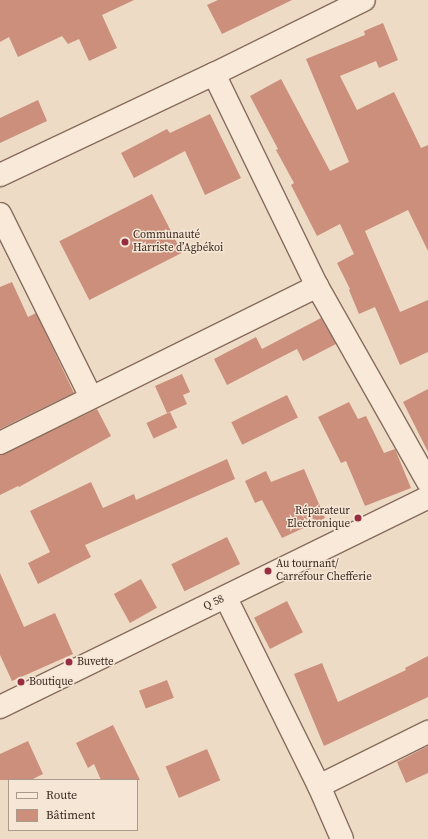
<!DOCTYPE html>
<meta charset="utf-8">
<style>
body{margin:0}
#map{position:relative;width:428px;height:839px;overflow:hidden;background:#eddbc6;font-family:"Source Serif 4",serif}
div>[style]{position:absolute}
[style*='--x']{left:calc(var(--x)*1px);top:calc(var(--y)*1px);width:calc(var(--w)*1px);rotate:calc(var(--a)*1deg)}
.building>*{inset:0;background:#cb8f7c;transform-origin:0 0}
.roads{filter:drop-shadow(1px 0 #886c5c) drop-shadow(-1px 0 #886c5c) drop-shadow(0 1px #886c5c) drop-shadow(0 -1px #886c5c)}
.minor>*{height:22px;margin:-11px;padding:0 11px;transform-origin:11px;border-radius:11px;background:#f8e9d9}
.dots>*{width:11px;height:11px;translate:-50% -50%;box-sizing:border-box;border:2px solid #f5e6d5;border-radius:50%}
span{translate:-50% -50%;white-space:nowrap;text-align:center;line-height:1.15;-webkit-text-stroke:3px #f5e6d5;paint-order:stroke}
.poi-label{font-size:11px;color:#39271f}
.left{translate:0 -50%;text-align:left}
.right{translate:-100% -50%;text-align:right}
.street-label{font-size:11px;color:#39271f}
.legend{position:absolute;left:8px;top:779px;width:130px;height:52px;box-sizing:border-box;background:#f5e6d5;border:1px solid #aa9a8c;margin:0;padding:5px 7px;list-style:none;font-size:12px;color:#39271f}
.legend li{display:flex;align-items:center;gap:8px;height:20px}
.legend b{width:20px;border:1px solid #aa9a8c}
</style>
<div id="map">
<div class="building">
<i style="clip-path:polygon(0 0,134px 0,102px 15px,117px 48px,89px 61px,79px 39px,68px 44px,62px 36px,18px 57px,9px 37px,0 42px)"></i>
<i style="clip-path:polygon(218px 0,292px 0,222px 34px,207px 5px)"></i>
<i style="clip-path:polygon(383px 23px,398px 60px,379px 68px,376px 61px,340px 76px,357px 110px,394px 92px,421px 148px,428px 145px,428px 251px,408px 210px,365px 231px,400px 312px,428px 300px,428px 352px,400px 365px,375px 307px,359px 314px,349px 290px,350px 289px,337px 263px,354px 254px,340px 224px,317px 236px,291px 185px,294px 183px,276px 150px,278px 149px,250px 96px,281px 79px,330px 171px,349px 162px,306px 59px,365px 35px,364px 31px)"></i>
<i style="clip-path:polygon(38px 100px,47px 121px,0 143px,0 118px)"></i>
<i style="clip-path:polygon(210px 114px,241px 178px,205px 195px,185px 151px,134px 178px,121px 153px,167px 129px,170px 133px)"></i>
<i style="left:152px;top:194px;width:66px;height:104px;rotate:63deg"></i>
<i style="clip-path:polygon(12px 282px,28px 317px,36px 313px,74px 393px,0 429px,0 287px)"></i>
<i style="clip-path:polygon(321px 318px,336px 344px,303px 361px,297px 349px,227px 385px,214px 359px,256px 337px,262px 349px)"></i>
<i style="clip-path:polygon(182px 374px,190px 392px,183px 395px,187px 404px,167px 413px,155px 386px)"></i>
<i style="clip-path:polygon(428px 389px,428px 452px,403px 402px)"></i>
<i style="left:287px;top:395px;width:25px;height:62px;rotate:64deg"></i>
<i style="clip-path:polygon(349px 402px,358px 419px,366px 416px,384px 453px,395px 449px,411px 488px,365px 506px,346px 461px,341px 463px,318px 417px)"></i>
<i style="clip-path:polygon(97px 409px,111px 436px,19px 487px,18px 486px,0 495px,0 455px)"></i>
<i style="left:170px;top:412px;width:17px;height:26px;rotate:65deg"></i>
<i style="clip-path:polygon(227px 459px,235px 479px,85px 545px,91px 557px,38px 584px,28px 563px,50px 552px,30px 511px,91px 482px,103px 508px,134px 494px,136px 500px)"></i>
<i style="clip-path:polygon(304px 469px,325px 518px,282px 538px,262px 500px,255px 503px,245px 481px,266px 471px,271px 482px)"></i>
<i style="left:227px;top:537px;width:30px;height:62px;rotate:64deg"></i>
<i style="clip-path:polygon(0 573px,24px 627px,55px 613px,73px 654px,12px 681px,0 655px)"></i>
<i style="left:141px;top:579px;width:33px;height:31px;rotate:61deg"></i>
<i style="left:287px;top:601px;width:35px;height:37px;rotate:63deg"></i>
<i style="clip-path:polygon(428px 656px,428px 697px,324px 746px,294px 674px,322px 663px,338px 702px,406px 670px,405px 668px)"></i>
<i style="left:167px;top:680px;width:19px;height:30px;rotate:69deg"></i>
<i style="clip-path:polygon(113px 725px,140px 780px,101px 780px,94px 764px,88px 768px,76px 743px)"></i>
<i style="clip-path:polygon(28px 741px,43px 774px,31px 780px,0 780px,0 754px)"></i>
<i style="clip-path:polygon(428px 746px,428px 773px,406px 783px,397px 762px)"></i>
<i style="left:207px;top:749px;width:34px;height:45px;rotate:67deg"></i>
</div>
<div class="roads">
<div class="minor">
<i style="--x:214;--y:74;--w:236;--a:64.1"></i>
<i style="--x:317;--y:286;--w:225;--a:60.5"></i>
<i style="--x:0;--y:175;--w:237;--a:-25.3"></i>
<i style="--x:214;--y:74;--w:167;--a:-26.3"></i>
<i style="--x:0;--y:214;--w:204;--a:63.6"></i>
<i style="--x:0;--y:443;--w:354;--a:-26.3"></i>
<i style="--x:226;--y:598;--w:210;--a:63.7"></i>
<i style="--x:319;--y:786;--w:58;--a:66.5"></i>
<i style="--x:0;--y:707;--w:477;--a:-26.1"></i>
<i style="--x:319;--y:786;--w:122;--a:-26.4"></i>
</div>
</div>
<div class="dots">
<i style="left:125px;top:242px;background:#962d40"></i>
<i style="left:358px;top:518px;background:#962d40"></i>
<i style="left:268px;top:571px;background:#962d40"></i>
<i style="left:69px;top:662px;background:#962d40"></i>
<i style="left:21px;top:682px;background:#962d40"></i>
</div>
<div class="poi-label">
<span class="left" style="left:133px;top:242px">Communauté<br>Harriste d’Agbékoi</span>
<span class="right" style="left:350px;top:518px">Réparateur<br>Electronique</span>
<span class="left" style="left:276px;top:571px">Au tournant/<br>Carrefour Chefferie</span>
<span class="left" style="left:77px;top:662px">Buvette</span>
<span class="left" style="left:29px;top:682px">Boutique</span>
</div>
<div class="street-label">
<span style="left:214px;top:603px;rotate:-26deg">Q 58</span>
</div>
<ul class="legend">
<li><b style="height:5px;background:#f8e9d9"></b>Route</li>
<li><b style="height:11px;background:#cb8f7c"></b>Bâtiment</li>
</ul>
</div>
